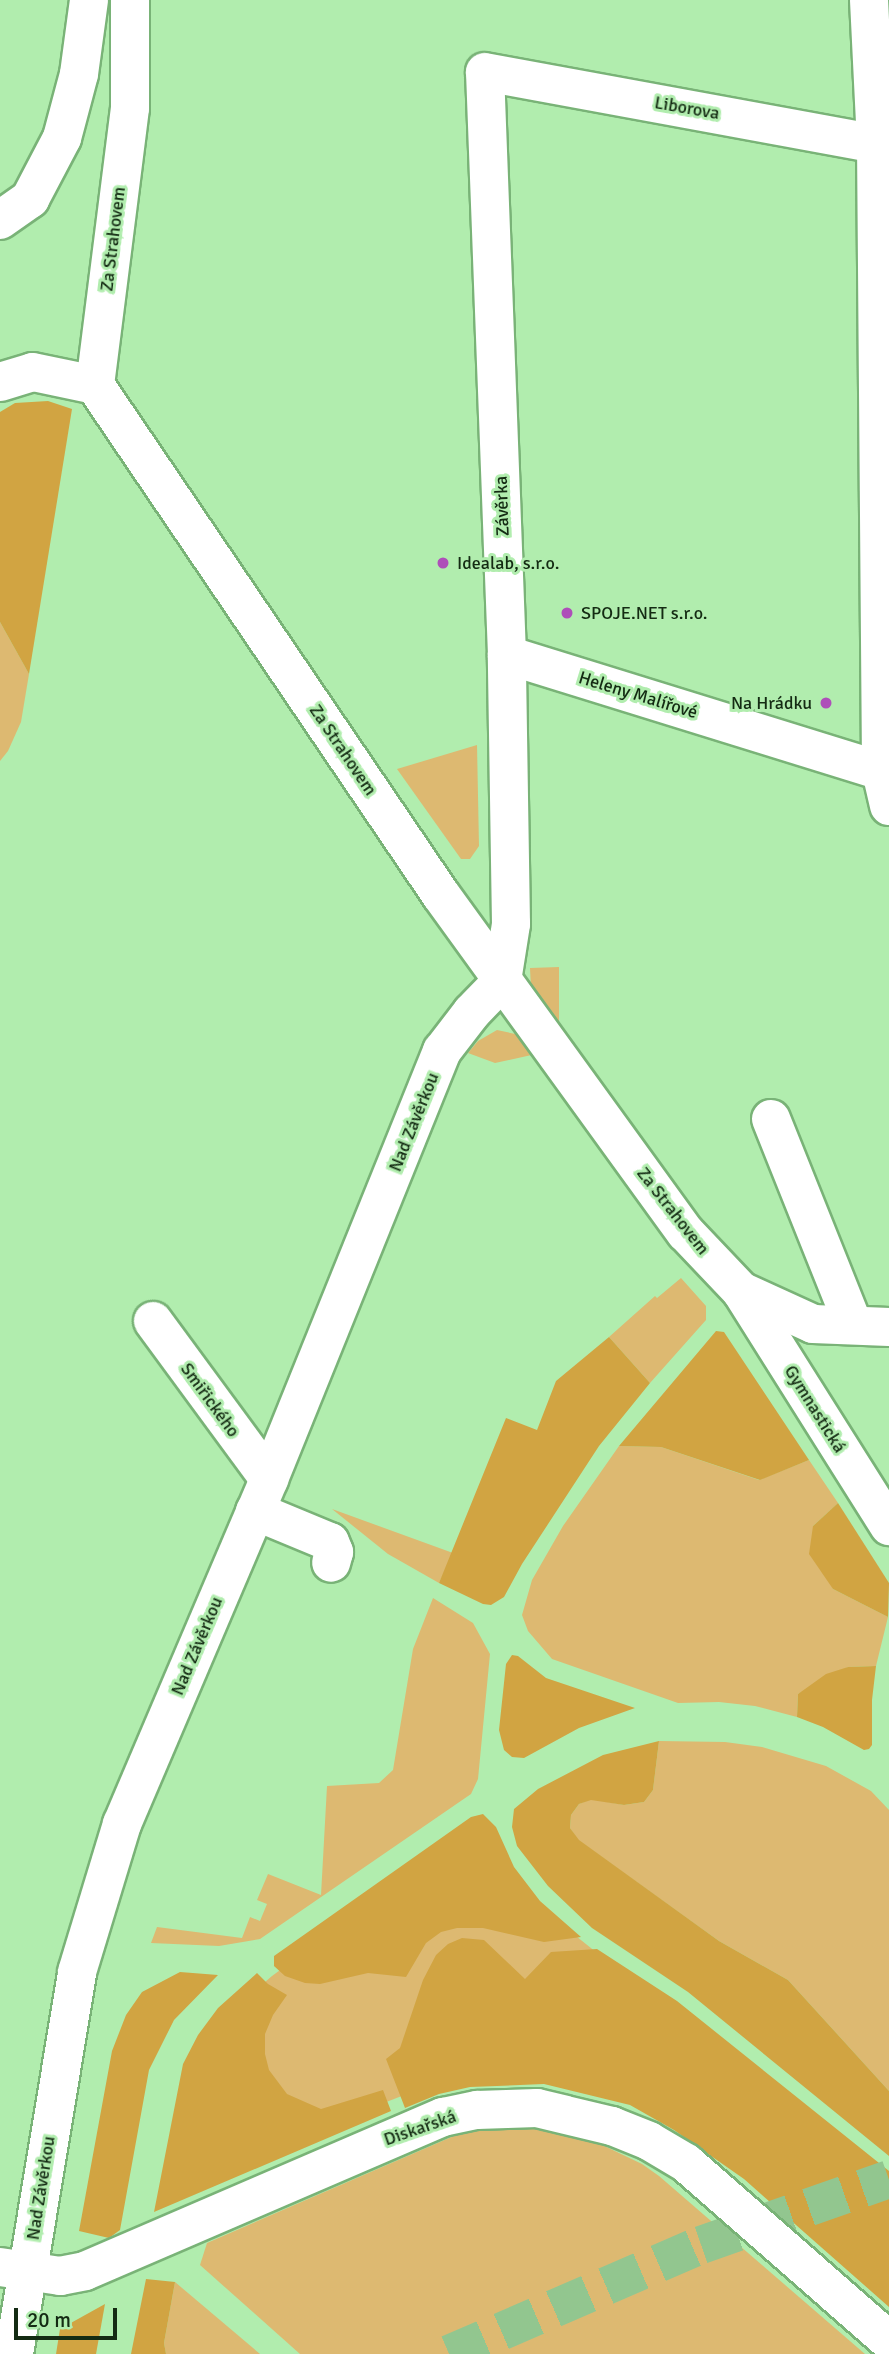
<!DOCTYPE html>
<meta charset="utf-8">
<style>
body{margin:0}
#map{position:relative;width:889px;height:2354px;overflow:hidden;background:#b1edae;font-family:Signika,sans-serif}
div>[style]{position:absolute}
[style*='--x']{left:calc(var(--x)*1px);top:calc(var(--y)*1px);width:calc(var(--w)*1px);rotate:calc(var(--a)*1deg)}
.green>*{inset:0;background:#ddb971}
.forest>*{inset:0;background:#d1a442}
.highway-tunnel>*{height:38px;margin-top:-19px;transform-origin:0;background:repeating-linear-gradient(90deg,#92c68f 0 38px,transparent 0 57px)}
.roads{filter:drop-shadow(2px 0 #79b377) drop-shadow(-2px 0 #79b377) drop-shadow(0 2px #79b377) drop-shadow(0 -2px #79b377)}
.minor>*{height:38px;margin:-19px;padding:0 19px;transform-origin:19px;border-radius:19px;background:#fff}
.dots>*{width:19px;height:19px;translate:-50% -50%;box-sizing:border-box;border:4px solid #b1edae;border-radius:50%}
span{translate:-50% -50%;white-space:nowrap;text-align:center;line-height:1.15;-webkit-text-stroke:6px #b1edae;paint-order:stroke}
.street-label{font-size:18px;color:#142b13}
.poi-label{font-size:18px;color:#142b13}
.left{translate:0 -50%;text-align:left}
.right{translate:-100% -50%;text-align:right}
.scale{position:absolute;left:14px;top:2308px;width:103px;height:32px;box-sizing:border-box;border:4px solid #142b13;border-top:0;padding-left:9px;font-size:21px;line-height:24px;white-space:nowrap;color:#142b13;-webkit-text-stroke:5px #b1edae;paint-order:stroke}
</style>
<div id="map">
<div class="green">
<i style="clip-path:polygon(0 622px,29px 674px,21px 722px,8px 751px,0 761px)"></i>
<i style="clip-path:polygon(477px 745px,479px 846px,470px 859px,461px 859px,397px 769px)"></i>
<i style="clip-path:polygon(559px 967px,559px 1026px,531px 988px,530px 968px)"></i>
<i style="clip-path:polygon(497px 1030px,520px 1035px,536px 1054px,495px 1063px,468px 1053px,478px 1041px)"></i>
<i style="clip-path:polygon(681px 1278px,706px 1306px,706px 1320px,650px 1383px,609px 1337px,655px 1296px,657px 1298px)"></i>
<i style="clip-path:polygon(619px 1446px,661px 1447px,759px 1480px,809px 1460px,838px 1503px,813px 1526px,833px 1589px,888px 1617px,876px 1666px,848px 1667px,798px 1694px,797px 1717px,755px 1706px,719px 1702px,678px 1703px,552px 1659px,528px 1631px,522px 1615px,532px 1580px,563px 1526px)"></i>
<i style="clip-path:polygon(332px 1509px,453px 1553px,439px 1583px,388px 1554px)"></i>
<i style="clip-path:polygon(433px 1598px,473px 1623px,490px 1654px,478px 1779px,471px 1794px,260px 1939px,219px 1946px,151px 1943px,157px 1927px,242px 1938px,250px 1917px,260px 1921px,267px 1904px,257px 1900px,268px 1874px,321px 1895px,327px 1786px,379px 1783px,393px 1770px,413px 1649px)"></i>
<i style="clip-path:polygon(659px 1741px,725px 1742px,762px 1747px,826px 1766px,871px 1791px,889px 1810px,889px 2091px,788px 1980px,719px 1941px,578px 1840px,570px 1828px,571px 1815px,579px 1804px,591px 1799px,624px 1805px,644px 1802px,653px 1790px)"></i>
<i style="clip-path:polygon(471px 1830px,532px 1901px,621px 1972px,523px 2049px,260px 2151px,220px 2021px,272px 1976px)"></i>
<i style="clip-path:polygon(510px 2126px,547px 2127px,596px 2142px,642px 2164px,659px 2176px,865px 2354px,300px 2354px,200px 2265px,207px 2243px,463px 2132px)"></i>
<i style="clip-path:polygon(175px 2282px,260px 2354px,166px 2354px,164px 2343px)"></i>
</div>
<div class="forest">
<i style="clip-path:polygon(48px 401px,72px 409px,29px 674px,0 622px,0 412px,15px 403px)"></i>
<i style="clip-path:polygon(716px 1331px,724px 1332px,809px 1460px,760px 1480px,661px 1447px,619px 1446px)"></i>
<i style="clip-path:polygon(609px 1337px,650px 1383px,599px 1446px,522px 1564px,504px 1597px,491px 1605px,483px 1604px,439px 1583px,506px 1418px,537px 1430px,556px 1381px)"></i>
<i style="clip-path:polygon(838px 1503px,889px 1583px,888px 1617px,833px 1589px,809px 1554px,813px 1526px)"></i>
<i style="clip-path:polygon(512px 1655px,518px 1656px,546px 1678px,635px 1708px,579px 1728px,524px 1758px,512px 1757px,504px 1750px,499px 1730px,506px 1664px)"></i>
<i style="clip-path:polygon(876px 1666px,872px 1700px,872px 1745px,869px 1749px,864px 1750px,823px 1727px,797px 1717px,798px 1694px,826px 1674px,848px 1667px)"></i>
<i style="clip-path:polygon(659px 1741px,653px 1790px,644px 1802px,624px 1805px,591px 1800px,579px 1804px,571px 1815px,570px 1828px,579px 1840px,719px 1941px,788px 1980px,889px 2091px,889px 2156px,688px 1992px,592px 1928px,548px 1886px,517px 1846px,512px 1827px,514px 1809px,538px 1789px,603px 1755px)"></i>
<i style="clip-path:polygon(483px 1814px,496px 1827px,514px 1867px,540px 1901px,581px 1937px,544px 1942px,483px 1928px,457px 1928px,441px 1932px,426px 1943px,406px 1977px,368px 1973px,320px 1984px,305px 1983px,285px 1976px,274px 1966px,274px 1956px,471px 1817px)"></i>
<i style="clip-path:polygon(462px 1938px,484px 1940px,525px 1979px,551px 1952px,597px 1949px,677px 2001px,889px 2171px,889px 2307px,744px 2179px,674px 2130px,630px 2105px,544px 2084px,470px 2087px,439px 2094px,405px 2108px,386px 2059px,400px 2048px,423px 1980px,436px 1955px,448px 1944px)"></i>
<i style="clip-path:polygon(180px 1972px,218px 1975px,174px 2020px,149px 2070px,120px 2230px,109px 2238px,79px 2231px,112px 2051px,126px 2015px,142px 1992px)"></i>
<i style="clip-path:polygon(257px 1973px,268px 1984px,287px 1995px,273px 2015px,265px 2034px,265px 2054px,269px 2070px,287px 2094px,321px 2109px,383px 2090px,391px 2111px,154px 2212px,183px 2064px,198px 2035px,218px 2008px)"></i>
<i style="clip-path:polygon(146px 2279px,175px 2282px,164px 2343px,166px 2354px,131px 2354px)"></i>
<i style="clip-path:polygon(105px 2304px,96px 2354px,56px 2354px,60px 2329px)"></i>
</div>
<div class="highway-tunnel">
<i style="--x:449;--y:2354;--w:275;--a:-23.4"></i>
<i style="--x:701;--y:2245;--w:199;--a:-19.3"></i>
</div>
<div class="roads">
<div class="minor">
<i style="--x:130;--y:0;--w:108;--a:90"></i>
<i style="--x:130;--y:108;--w:279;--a:97.2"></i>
<i style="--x:95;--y:385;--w:616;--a:55.85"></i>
<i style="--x:441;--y:895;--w:417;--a:54.1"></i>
<i style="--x:686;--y:1233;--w:80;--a:46.5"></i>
<i style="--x:741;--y:1291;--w:79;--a:24.6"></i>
<i style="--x:813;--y:1324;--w:76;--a:2.3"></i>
<i style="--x:869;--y:0;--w:142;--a:87.2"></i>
<i style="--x:876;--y:142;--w:629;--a:89.54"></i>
<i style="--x:881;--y:771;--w:36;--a:77"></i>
<i style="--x:0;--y:220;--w:37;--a:-35"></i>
<i style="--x:30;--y:199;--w:69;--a:-62.3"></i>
<i style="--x:62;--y:138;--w:66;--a:-75.1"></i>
<i style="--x:79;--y:74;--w:75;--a:-82.3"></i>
<i style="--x:0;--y:382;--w:34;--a:-17"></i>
<i style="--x:33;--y:372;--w:63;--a:11.8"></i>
<i style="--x:507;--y:655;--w:400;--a:17.2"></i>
<i style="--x:502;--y:981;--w:58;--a:-81"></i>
<i style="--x:511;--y:924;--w:269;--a:-90.9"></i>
<i style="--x:507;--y:655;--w:583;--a:-92.16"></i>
<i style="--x:485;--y:72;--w:411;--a:10.4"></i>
<i style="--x:771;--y:1119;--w:221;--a:68.2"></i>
<i style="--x:741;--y:1291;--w:278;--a:57.8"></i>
<i style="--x:153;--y:1321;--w:196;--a:53.7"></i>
<i style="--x:255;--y:1511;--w:81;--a:22.5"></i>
<i style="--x:330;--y:1542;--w:11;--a:68"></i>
<i style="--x:334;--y:1552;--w:11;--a:105"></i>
<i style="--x:0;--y:2267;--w:61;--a:8.5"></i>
<i style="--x:60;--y:2276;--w:25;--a:-11"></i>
<i style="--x:85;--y:2271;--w:390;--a:-23.3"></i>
<i style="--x:443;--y:2117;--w:35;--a:-12"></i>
<i style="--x:477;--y:2110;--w:60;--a:-1.9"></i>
<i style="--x:537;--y:2108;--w:77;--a:13.5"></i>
<i style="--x:612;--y:2126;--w:40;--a:22"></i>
<i style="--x:649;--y:2141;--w:43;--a:30.7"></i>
<i style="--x:686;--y:2163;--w:270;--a:41.2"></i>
<i style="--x:14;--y:2354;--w:387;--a:-80.6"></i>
<i style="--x:77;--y:1972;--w:155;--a:-73.1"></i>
<i style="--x:122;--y:1824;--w:375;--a:-66.9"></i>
<i style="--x:269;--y:1479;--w:462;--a:-68"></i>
<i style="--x:442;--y:1051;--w:49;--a:-52.4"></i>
<i style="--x:472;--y:1012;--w:43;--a:-45.9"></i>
</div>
</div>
<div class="dots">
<i style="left:443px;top:563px;background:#ae4fb9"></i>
<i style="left:567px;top:613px;background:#ae4fb9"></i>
<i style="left:826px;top:703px;background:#ae4fb9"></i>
</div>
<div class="street-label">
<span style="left:687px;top:108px;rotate:10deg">Liborova</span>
<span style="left:113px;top:239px;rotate:-83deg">Za Strahovem</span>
<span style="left:502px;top:506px;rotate:-92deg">Závěrka</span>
<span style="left:638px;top:695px;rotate:17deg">Heleny Malířové</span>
<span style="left:343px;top:750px;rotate:56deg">Za Strahovem</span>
<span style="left:414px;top:1122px;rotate:-68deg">Nad Závěrkou</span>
<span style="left:673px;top:1211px;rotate:52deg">Za Strahovem</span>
<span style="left:210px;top:1400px;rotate:54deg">Smiřického</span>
<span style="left:815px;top:1409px;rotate:58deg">Gymnastická</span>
<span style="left:197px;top:1646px;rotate:-67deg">Nad Závěrkou</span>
<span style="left:420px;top:2128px;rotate:-19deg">Diskařská</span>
<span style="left:41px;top:2188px;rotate:-81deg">Nad Závěrkou</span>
</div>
<div class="poi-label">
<span class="left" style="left:457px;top:563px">Idealab, s.r.o.</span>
<span class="left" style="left:581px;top:613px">SPOJE.NET s.r.o.</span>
<span class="right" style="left:812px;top:703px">Na Hrádku</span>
</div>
<div class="scale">20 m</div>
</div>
